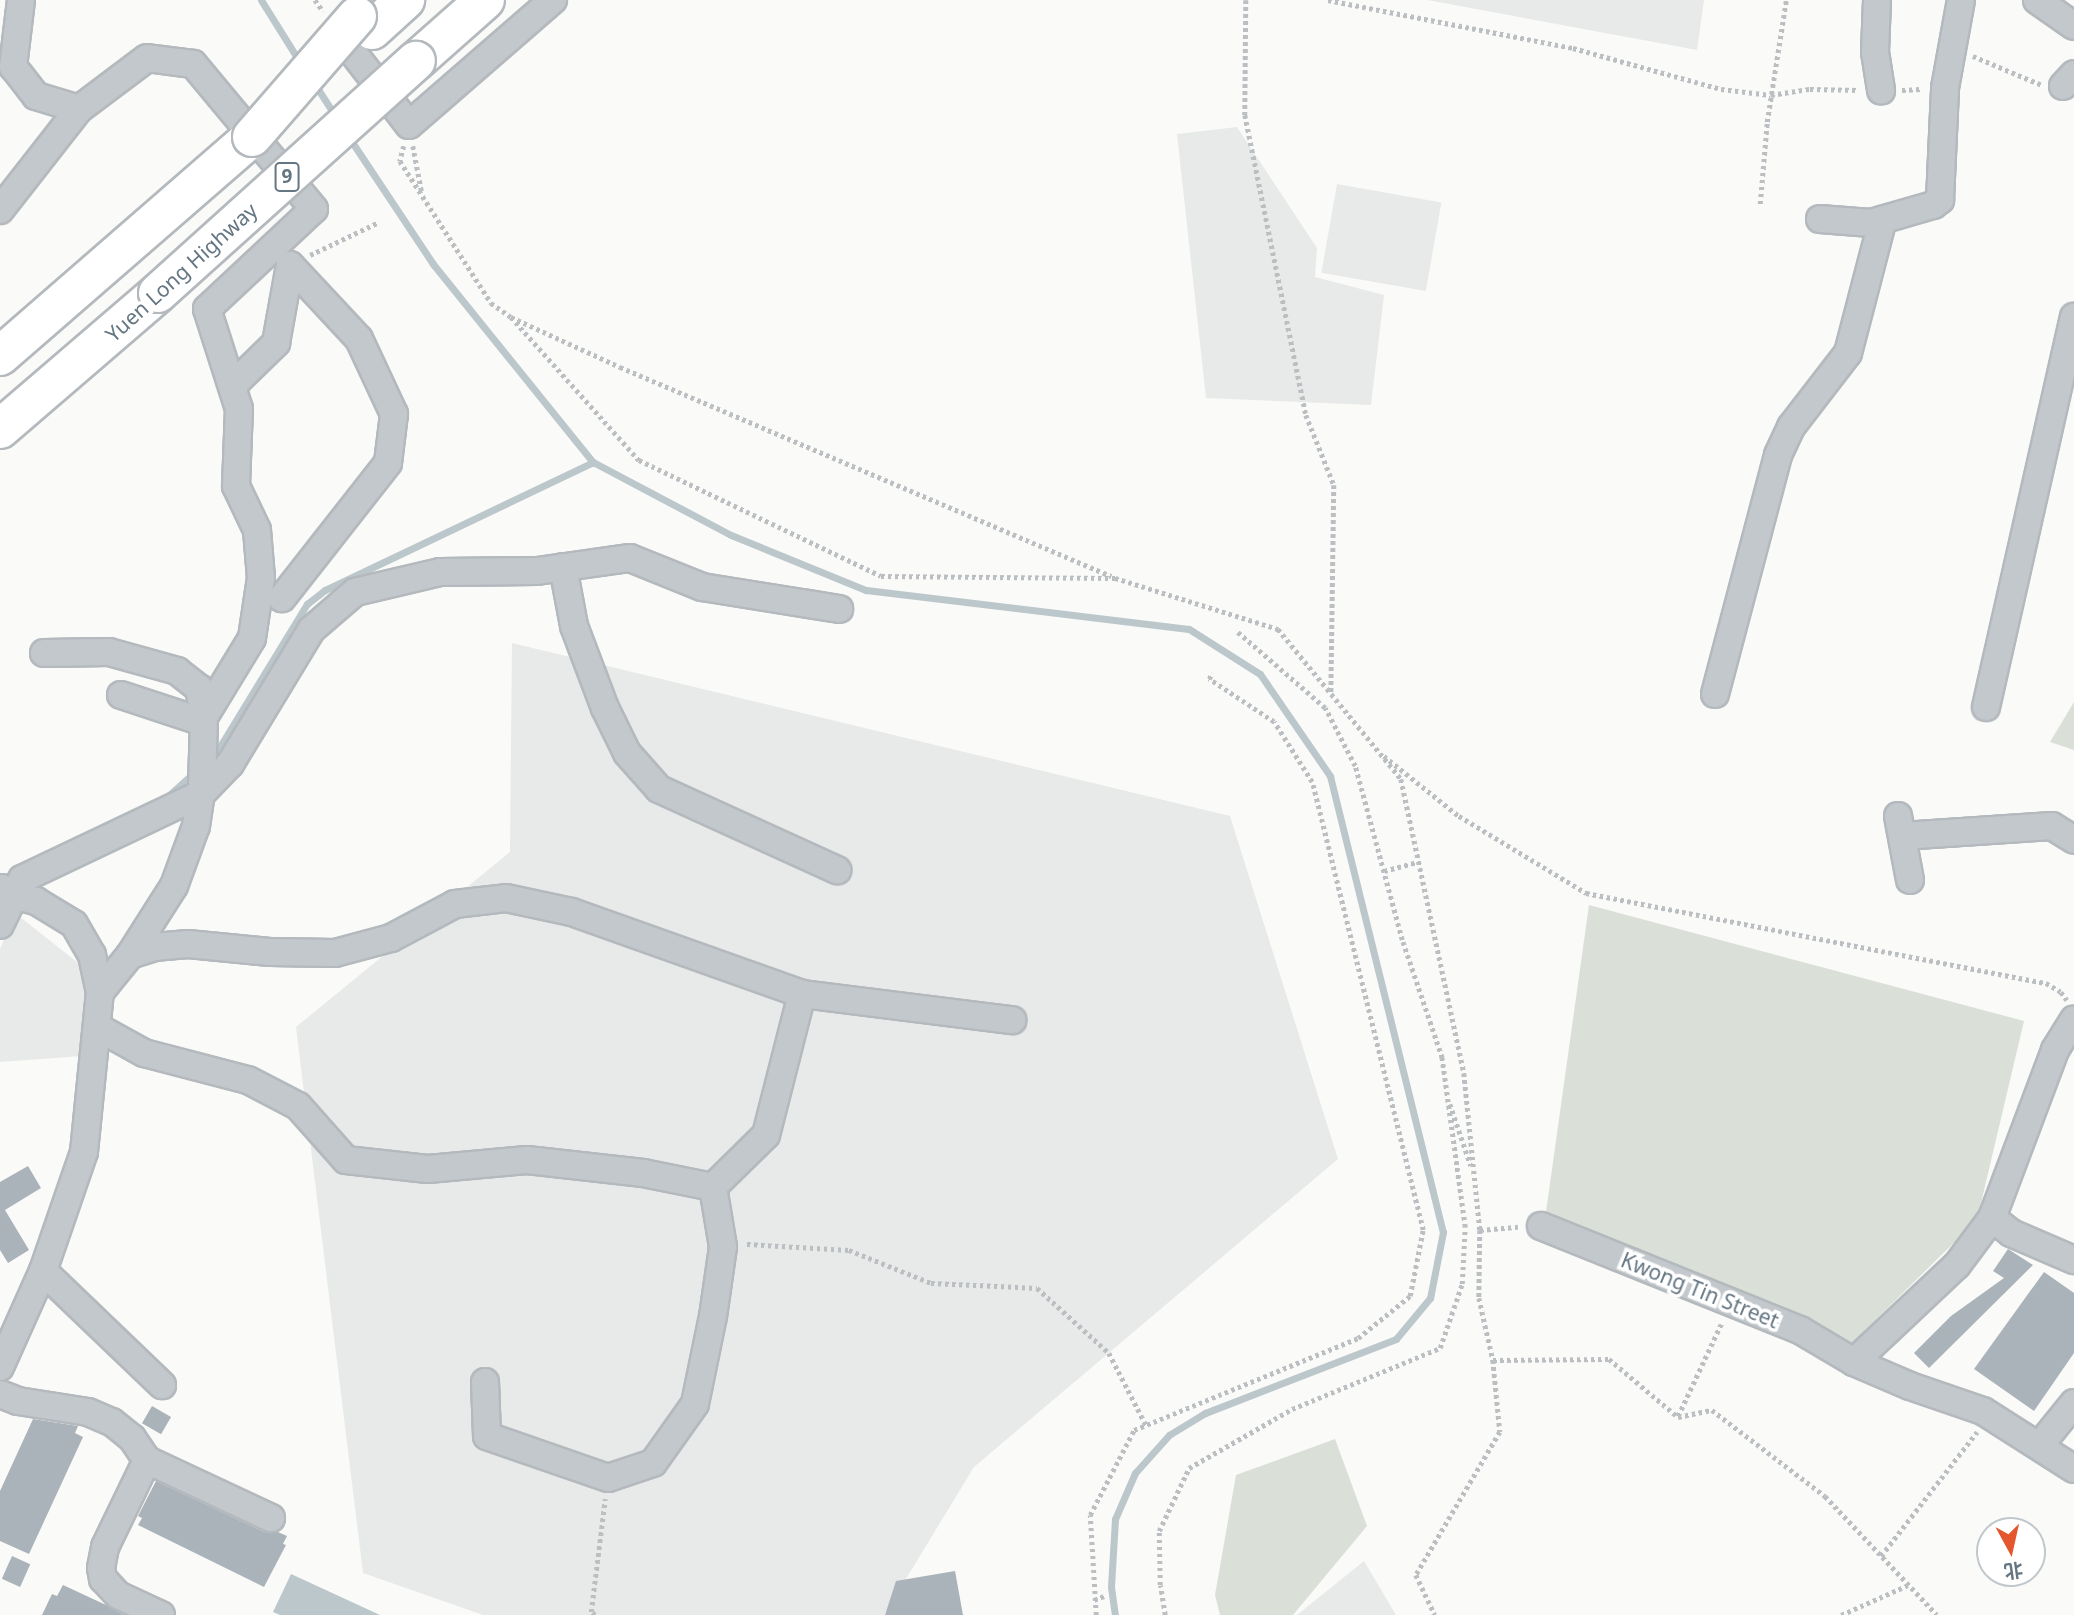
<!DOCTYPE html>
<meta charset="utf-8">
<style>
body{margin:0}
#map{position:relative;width:2074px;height:1615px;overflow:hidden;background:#fafaf8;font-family:"Noto Sans","Noto Sans SC",sans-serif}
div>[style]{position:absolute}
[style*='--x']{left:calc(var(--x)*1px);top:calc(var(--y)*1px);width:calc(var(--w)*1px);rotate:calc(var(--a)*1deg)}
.built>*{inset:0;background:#e8e9e9;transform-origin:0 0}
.green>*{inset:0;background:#dadfd7}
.water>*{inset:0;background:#bbc7cb}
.stream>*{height:7px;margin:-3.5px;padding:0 3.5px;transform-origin:3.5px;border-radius:3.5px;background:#bbc7cb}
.building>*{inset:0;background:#aab3b9;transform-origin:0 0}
.path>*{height:4.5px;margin-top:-2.25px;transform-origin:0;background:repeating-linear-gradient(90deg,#bbbfc2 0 3.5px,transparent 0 7px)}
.roads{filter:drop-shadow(2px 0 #b4b9bd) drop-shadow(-2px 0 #b4b9bd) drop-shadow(0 2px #b4b9bd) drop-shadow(0 -2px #b4b9bd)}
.minor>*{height:26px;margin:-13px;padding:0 13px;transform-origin:13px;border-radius:13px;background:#c3c8cc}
.highway>*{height:38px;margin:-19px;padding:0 19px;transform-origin:19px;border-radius:19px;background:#fff}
.bridges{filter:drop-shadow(2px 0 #b4b9bd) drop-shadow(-2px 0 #b4b9bd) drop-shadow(0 2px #b4b9bd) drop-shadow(0 -2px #b4b9bd)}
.highway-bridge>*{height:38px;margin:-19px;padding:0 19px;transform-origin:19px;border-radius:19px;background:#fff}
span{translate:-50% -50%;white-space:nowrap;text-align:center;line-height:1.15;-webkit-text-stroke:7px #fff;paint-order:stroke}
.shield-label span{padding:2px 5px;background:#fff;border:2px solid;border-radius:5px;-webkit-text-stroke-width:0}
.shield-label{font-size:19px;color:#657683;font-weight:700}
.street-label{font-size:21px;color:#657683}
.north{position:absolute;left:1976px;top:1517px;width:70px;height:70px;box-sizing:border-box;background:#fff;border:2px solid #c1c8cd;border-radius:50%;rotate:172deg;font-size:19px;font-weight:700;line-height:28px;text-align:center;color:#657683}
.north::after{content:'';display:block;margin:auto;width:24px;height:32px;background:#e4572e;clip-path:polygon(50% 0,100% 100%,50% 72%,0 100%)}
</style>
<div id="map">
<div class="built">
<i style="clip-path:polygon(1427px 0,1704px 0,1697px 50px)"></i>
<i style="clip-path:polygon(1237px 127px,1317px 248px,1315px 277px,1384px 295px,1371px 405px,1206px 398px,1177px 134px)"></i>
<i style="left:1337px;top:184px;width:106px;height:90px;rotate:10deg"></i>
<i style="clip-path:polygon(512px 643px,1230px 816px,1338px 1159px,974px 1467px,884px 1615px,483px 1615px,363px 1573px,296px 1027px,510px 852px)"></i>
<i style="clip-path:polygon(15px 913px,87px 970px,82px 1056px,0 1062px,0 949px)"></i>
<i style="clip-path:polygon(1364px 1561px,1396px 1615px,1297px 1615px)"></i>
</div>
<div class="green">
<i style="clip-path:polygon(2074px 702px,2074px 750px,2050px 742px)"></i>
<i style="clip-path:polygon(1589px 905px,2024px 1021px,1977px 1220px,1852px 1343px,1546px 1212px)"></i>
<i style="clip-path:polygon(1335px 1439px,1367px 1526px,1293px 1615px,1220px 1615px,1215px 1595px,1236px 1475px)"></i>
</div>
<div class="water">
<i style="clip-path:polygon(291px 1574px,380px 1615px,280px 1615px,273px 1612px)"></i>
</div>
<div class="stream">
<i style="--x:261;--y:0;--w:75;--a:58"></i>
<i style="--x:314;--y:83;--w:40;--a:57.1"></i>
<i style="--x:348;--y:136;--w:154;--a:56.4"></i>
<i style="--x:433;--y:264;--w:255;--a:51.1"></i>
<i style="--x:593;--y:462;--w:156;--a:27.9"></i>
<i style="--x:731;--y:535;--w:146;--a:22.2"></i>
<i style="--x:866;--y:590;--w:325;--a:6.9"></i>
<i style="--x:1189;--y:629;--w:84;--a:32.4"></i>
<i style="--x:1260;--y:674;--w:124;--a:55.5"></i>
<i style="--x:1330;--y:776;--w:470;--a:76.1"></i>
<i style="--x:1443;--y:1232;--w:67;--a:101.1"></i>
<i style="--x:1430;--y:1298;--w:53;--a:129.7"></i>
<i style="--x:1396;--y:1339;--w:205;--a:158.8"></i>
<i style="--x:1205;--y:1413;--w:42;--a:148.6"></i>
<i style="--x:1169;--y:1435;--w:51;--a:131.8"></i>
<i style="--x:1135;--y:1473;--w:50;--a:113.5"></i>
<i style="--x:1115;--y:1519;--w:68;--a:93.4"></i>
<i style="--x:1111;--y:1587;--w:28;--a:82"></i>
<i style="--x:211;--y:756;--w:11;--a:-45"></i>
<i style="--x:219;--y:748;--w:169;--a:-58.6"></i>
<i style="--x:307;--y:604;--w:23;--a:-38"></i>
<i style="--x:325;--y:590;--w:297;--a:-25.5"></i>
<i style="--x:168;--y:796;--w:36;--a:-42"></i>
<i style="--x:0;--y:882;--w:26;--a:-37"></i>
</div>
<div class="building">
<i style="clip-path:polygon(28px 1166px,41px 1188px,5px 1210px,29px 1250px,8px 1263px,0 1250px,0 1182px)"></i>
<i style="clip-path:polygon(2008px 1249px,2033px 1265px,1929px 1368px,1914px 1353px,1951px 1316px,2004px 1278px,1993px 1271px)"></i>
<i style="clip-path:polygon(2044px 1272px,2074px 1293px,2074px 1353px,2034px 1411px,1974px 1369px)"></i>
<i style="left:152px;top:1406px;width:22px;height:20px;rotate:30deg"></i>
<i style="clip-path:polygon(33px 1419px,78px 1426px,75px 1433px,83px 1437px,29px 1554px,0 1541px,0 1491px)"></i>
<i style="clip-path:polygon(156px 1481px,264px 1532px,278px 1532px,287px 1536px,283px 1544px,286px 1545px,264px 1587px,138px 1525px,142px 1518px,138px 1516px)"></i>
<i style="left:12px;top:1556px;width:20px;height:25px;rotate:24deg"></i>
<i style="clip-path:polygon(955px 1571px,963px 1615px,885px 1615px,896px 1581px)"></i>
<i style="clip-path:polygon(63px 1585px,106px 1605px,124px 1615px,42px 1615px,52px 1594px,57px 1596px)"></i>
</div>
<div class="path">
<i style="--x:315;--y:0;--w:14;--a:54"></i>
<i style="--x:1246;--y:0;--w:115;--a:90.5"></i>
<i style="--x:1245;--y:115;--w:306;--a:78.5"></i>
<i style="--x:1306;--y:415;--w:75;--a:68.2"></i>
<i style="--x:1334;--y:485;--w:208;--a:90.8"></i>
<i style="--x:1328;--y:0;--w:250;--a:11.1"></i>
<i style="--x:1573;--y:48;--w:154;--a:15.5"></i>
<i style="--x:1721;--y:89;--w:50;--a:6.8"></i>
<i style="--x:1771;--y:95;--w:39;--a:-9"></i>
<i style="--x:1810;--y:89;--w:49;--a:1.2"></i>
<i style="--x:1973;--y:56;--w:75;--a:22.8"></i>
<i style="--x:1902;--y:90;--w:19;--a:-3"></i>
<i style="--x:404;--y:146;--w:16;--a:105"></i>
<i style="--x:400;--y:161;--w:169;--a:57.3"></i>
<i style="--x:491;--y:303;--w:24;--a:35"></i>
<i style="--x:511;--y:317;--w:120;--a:24.6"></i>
<i style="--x:620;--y:367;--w:534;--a:23.06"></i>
<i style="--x:413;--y:146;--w:48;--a:79.2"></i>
<i style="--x:1760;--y:204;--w:82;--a:-85.1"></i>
<i style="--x:1767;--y:122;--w:123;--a:-81.1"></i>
<i style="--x:310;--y:255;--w:76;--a:-25.6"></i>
<i style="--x:511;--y:317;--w:192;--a:48.2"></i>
<i style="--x:639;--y:460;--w:268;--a:25.6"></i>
<i style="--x:881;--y:576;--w:234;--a:0.5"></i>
<i style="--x:1115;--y:578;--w:171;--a:17.4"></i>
<i style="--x:1278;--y:629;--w:194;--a:50.6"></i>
<i style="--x:1401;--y:779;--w:301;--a:77.9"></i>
<i style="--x:1464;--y:1073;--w:158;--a:84.2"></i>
<i style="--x:1480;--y:1230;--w:68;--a:90.8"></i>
<i style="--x:1479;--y:1298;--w:64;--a:77.3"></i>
<i style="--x:1493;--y:1360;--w:72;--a:84.4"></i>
<i style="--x:1500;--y:1432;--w:166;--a:120.4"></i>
<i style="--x:1416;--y:1575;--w:44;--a:64.6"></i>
<i style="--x:1384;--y:756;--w:96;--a:38.7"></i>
<i style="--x:1459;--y:816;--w:149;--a:31.2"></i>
<i style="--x:1586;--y:893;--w:469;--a:11.1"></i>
<i style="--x:2046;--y:983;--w:17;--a:31"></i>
<i style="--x:2061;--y:992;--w:10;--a:53"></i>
<i style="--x:1384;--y:871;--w:34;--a:-15"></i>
<i style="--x:1450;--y:1104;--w:65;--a:71.3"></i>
<i style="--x:1480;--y:1230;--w:38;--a:-5"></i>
<i style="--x:747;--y:1244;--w:102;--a:3.4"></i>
<i style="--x:849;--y:1250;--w:88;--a:21.9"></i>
<i style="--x:931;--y:1283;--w:106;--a:2.7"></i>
<i style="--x:1037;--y:1288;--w:97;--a:42.1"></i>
<i style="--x:1109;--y:1353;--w:81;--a:62.8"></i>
<i style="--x:1493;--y:1360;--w:116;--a:-0.5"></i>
<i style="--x:1609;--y:1359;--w:90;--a:40"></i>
<i style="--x:1678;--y:1417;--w:35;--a:-12"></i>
<i style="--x:1712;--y:1410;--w:142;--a:37.3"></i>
<i style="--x:1825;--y:1496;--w:163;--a:46.7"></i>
<i style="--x:1678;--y:1416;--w:104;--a:-64.9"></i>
<i style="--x:1881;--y:1556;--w:157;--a:-52.3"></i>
<i style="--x:1094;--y:1600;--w:11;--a:-22"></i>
<i style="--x:595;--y:1615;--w:5;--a:-143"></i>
<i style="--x:591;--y:1612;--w:114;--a:-82.9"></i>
<i style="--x:1096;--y:1615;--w:100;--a:-93.4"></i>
<i style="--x:1090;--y:1515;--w:96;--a:-62.6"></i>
<i style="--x:1134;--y:1430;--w:242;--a:-22.3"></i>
<i style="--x:1358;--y:1338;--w:67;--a:-38.9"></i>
<i style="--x:1410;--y:1296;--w:67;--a:-78.9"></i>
<i style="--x:1423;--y:1230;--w:462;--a:-103.9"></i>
<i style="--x:1312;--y:782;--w:71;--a:-122.3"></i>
<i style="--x:1274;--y:722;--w:78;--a:-146.5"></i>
<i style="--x:1209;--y:679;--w:7;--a:-63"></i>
<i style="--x:1165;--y:1615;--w:30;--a:-99"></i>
<i style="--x:1160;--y:1585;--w:54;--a:-91.1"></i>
<i style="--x:1159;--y:1531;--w:70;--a:-64.5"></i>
<i style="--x:1189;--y:1468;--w:119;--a:-29.8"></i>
<i style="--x:1292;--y:1409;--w:160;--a:-22.4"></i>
<i style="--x:1440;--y:1348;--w:68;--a:-71"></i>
<i style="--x:1462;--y:1284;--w:57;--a:-87"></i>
<i style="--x:1465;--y:1227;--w:171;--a:-97.8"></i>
<i style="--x:1442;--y:1058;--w:125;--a:-108.7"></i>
<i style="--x:1402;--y:940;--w:180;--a:-105.1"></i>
<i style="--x:1355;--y:766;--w:65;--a:-117.3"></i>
<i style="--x:1325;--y:708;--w:118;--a:-139.1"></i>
<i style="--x:1841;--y:1615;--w:73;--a:-24.1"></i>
</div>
<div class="roads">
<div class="minor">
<i style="--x:1877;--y:0;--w:52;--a:92.2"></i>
<i style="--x:1875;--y:52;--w:39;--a:81"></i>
<i style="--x:2037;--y:0;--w:45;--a:35.1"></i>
<i style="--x:344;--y:41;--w:106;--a:52.3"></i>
<i style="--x:409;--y:125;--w:191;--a:-41"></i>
<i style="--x:2063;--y:86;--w:16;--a:-47"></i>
<i style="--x:0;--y:210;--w:128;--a:-52"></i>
<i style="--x:1820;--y:219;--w:51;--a:4.5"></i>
<i style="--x:1871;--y:223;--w:65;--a:-16.2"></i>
<i style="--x:1933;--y:205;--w:9;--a:-36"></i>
<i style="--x:1940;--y:200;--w:112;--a:-87.4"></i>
<i style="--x:1945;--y:88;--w:89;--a:-79.7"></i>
<i style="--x:232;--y:386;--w:62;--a:-44.3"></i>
<i style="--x:276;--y:343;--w:79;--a:-79.8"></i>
<i style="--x:290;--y:265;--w:101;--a:47"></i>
<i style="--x:359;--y:339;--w:83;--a:65"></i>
<i style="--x:394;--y:414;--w:49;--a:97"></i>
<i style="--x:388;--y:463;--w:172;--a:128.1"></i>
<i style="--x:563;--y:567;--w:60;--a:79.4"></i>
<i style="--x:574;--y:626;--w:88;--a:69.3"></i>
<i style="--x:605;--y:708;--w:50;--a:63.9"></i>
<i style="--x:627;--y:753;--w:48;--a:48.4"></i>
<i style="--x:659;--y:789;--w:196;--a:24.5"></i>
<i style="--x:44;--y:653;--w:65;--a:-0.9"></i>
<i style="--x:109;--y:652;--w:71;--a:15.6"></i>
<i style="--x:177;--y:671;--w:28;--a:38"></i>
<i style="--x:199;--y:688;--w:29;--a:80"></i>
<i style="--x:1715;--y:694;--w:247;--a:-75.2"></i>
<i style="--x:1778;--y:455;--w:31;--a:-65"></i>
<i style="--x:1791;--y:427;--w:93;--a:-52.4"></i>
<i style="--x:1848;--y:353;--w:138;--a:-75.4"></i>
<i style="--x:121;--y:695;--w:86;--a:18.2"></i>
<i style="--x:1986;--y:707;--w:400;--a:-77.3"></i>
<i style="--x:1898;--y:816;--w:65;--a:79.4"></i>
<i style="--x:1902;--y:836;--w:150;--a:-3.8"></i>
<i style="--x:2052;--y:826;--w:26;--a:32"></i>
<i style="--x:2;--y:888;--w:16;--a:30"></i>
<i style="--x:16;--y:896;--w:21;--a:14"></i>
<i style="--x:36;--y:901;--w:44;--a:31.2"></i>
<i style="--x:74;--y:924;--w:36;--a:60"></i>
<i style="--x:92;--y:955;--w:38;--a:78"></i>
<i style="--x:0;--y:925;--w:51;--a:-64.4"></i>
<i style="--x:22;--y:879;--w:198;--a:-25.4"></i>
<i style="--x:201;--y:794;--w:42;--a:-46"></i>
<i style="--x:230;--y:764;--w:157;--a:-58.8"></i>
<i style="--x:311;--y:630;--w:58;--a:-40.8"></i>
<i style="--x:355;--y:592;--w:87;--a:-13.2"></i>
<i style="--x:440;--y:572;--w:97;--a:-0.6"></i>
<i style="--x:537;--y:571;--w:94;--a:-8"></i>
<i style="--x:630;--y:558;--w:78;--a:21.9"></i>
<i style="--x:702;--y:587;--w:139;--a:9.1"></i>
<i style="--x:130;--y:955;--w:25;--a:-18"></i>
<i style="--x:154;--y:947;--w:34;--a:-5"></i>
<i style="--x:188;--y:944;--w:82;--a:5.6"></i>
<i style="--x:270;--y:952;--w:65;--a:0.9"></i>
<i style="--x:335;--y:953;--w:58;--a:-15"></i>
<i style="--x:391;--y:938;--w:72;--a:-28"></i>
<i style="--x:455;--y:904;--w:51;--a:-6.7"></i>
<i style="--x:506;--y:898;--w:67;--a:12"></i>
<i style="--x:572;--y:912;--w:244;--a:19.6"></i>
<i style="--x:802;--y:994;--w:212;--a:7.1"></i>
<i style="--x:97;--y:1027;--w:54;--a:29"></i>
<i style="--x:144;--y:1053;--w:107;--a:14.6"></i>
<i style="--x:248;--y:1080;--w:56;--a:27.5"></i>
<i style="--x:298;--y:1106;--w:72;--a:48.4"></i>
<i style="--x:346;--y:1160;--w:82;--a:6.3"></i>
<i style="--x:428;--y:1169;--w:99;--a:-5.2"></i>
<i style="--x:527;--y:1160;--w:117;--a:6.4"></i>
<i style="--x:643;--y:1173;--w:71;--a:11.3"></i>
<i style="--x:713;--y:1187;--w:61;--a:80.5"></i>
<i style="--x:723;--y:1247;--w:70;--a:98.2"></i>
<i style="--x:713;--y:1316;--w:90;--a:101.6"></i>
<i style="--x:695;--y:1404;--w:72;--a:125.4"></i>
<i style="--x:653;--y:1463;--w:47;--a:161.6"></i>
<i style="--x:608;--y:1478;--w:128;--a:-160.9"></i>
<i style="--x:487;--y:1436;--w:54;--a:-92.1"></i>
<i style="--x:713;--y:1187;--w:74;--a:-44.5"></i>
<i style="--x:766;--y:1135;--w:146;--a:-75.7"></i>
<i style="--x:1992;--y:1218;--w:24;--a:38"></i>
<i style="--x:2011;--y:1233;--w:69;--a:23.2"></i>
<i style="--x:1541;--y:1226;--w:279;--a:21.9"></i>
<i style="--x:1800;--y:1330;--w:63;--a:30.7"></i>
<i style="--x:1854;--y:1362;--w:61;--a:23.2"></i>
<i style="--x:1910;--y:1386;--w:77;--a:18.9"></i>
<i style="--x:1983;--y:1411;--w:108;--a:32.5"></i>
<i style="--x:43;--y:1271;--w:165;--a:43.8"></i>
<i style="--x:1854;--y:1362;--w:141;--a:-43.3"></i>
<i style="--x:1957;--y:1265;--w:59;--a:-53.3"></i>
<i style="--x:1992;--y:1218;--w:179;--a:-69.4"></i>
<i style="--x:2055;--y:1050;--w:36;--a:-58"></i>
<i style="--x:0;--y:1367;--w:105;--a:-65.9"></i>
<i style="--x:43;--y:1271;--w:126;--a:-71"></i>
<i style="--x:84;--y:1152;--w:161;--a:-84.3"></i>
<i style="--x:100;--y:992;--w:48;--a:-51"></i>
<i style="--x:130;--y:955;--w:82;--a:-57.5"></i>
<i style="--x:174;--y:886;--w:64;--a:-69.9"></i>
<i style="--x:196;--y:826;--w:40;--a:-81.5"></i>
<i style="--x:202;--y:786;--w:69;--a:-88.3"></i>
<i style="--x:204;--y:717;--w:92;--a:-58.7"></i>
<i style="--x:252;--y:638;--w:61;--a:-81.5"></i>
<i style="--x:261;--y:578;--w:48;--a:-94.8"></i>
<i style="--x:257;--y:530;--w:49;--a:-115.5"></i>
<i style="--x:236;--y:486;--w:77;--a:-87.8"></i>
<i style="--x:239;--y:409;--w:105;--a:-107.7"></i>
<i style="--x:207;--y:309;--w:146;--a:-43.1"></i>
<i style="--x:314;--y:209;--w:189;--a:-129.8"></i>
<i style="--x:193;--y:64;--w:46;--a:-172.6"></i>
<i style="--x:147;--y:58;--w:85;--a:143.1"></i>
<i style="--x:79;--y:109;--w:45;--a:-163.2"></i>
<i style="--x:36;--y:96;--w:37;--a:-128"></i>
<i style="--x:13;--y:67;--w:67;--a:-83.2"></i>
<i style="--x:0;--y:1394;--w:19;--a:21"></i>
<i style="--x:18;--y:1401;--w:71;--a:8.9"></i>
<i style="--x:88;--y:1412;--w:26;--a:23"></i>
<i style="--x:112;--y:1422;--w:26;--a:39"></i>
<i style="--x:132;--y:1438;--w:27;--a:56"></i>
<i style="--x:2040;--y:1445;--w:54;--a:-51"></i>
<i style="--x:161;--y:1615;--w:47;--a:-155.1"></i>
<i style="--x:118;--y:1595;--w:22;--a:-133"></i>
<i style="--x:103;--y:1579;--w:11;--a:-100"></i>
<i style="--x:101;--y:1568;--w:21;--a:-79"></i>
<i style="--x:105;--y:1547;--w:97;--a:-64.2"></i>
<i style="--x:147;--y:1460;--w:137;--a:25.1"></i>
</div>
<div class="highway">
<i style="--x:372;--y:30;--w:45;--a:-42.3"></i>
<i style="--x:416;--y:61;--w:92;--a:-41.5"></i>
<i style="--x:0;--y:356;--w:334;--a:-41"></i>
<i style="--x:0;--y:429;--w:208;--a:-40.7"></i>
</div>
</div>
<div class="bridges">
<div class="highway-bridge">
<i style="--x:252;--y:137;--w:160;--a:-49"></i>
<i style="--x:158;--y:293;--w:347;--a:-42"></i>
</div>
</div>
<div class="shield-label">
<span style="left:287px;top:177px">9</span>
</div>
<div class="street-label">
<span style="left:181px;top:272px;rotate:-42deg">Yuen Long Highway</span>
<span style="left:1700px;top:1290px;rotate:22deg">Kwong Tin Street</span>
</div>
<div class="north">北</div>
</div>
